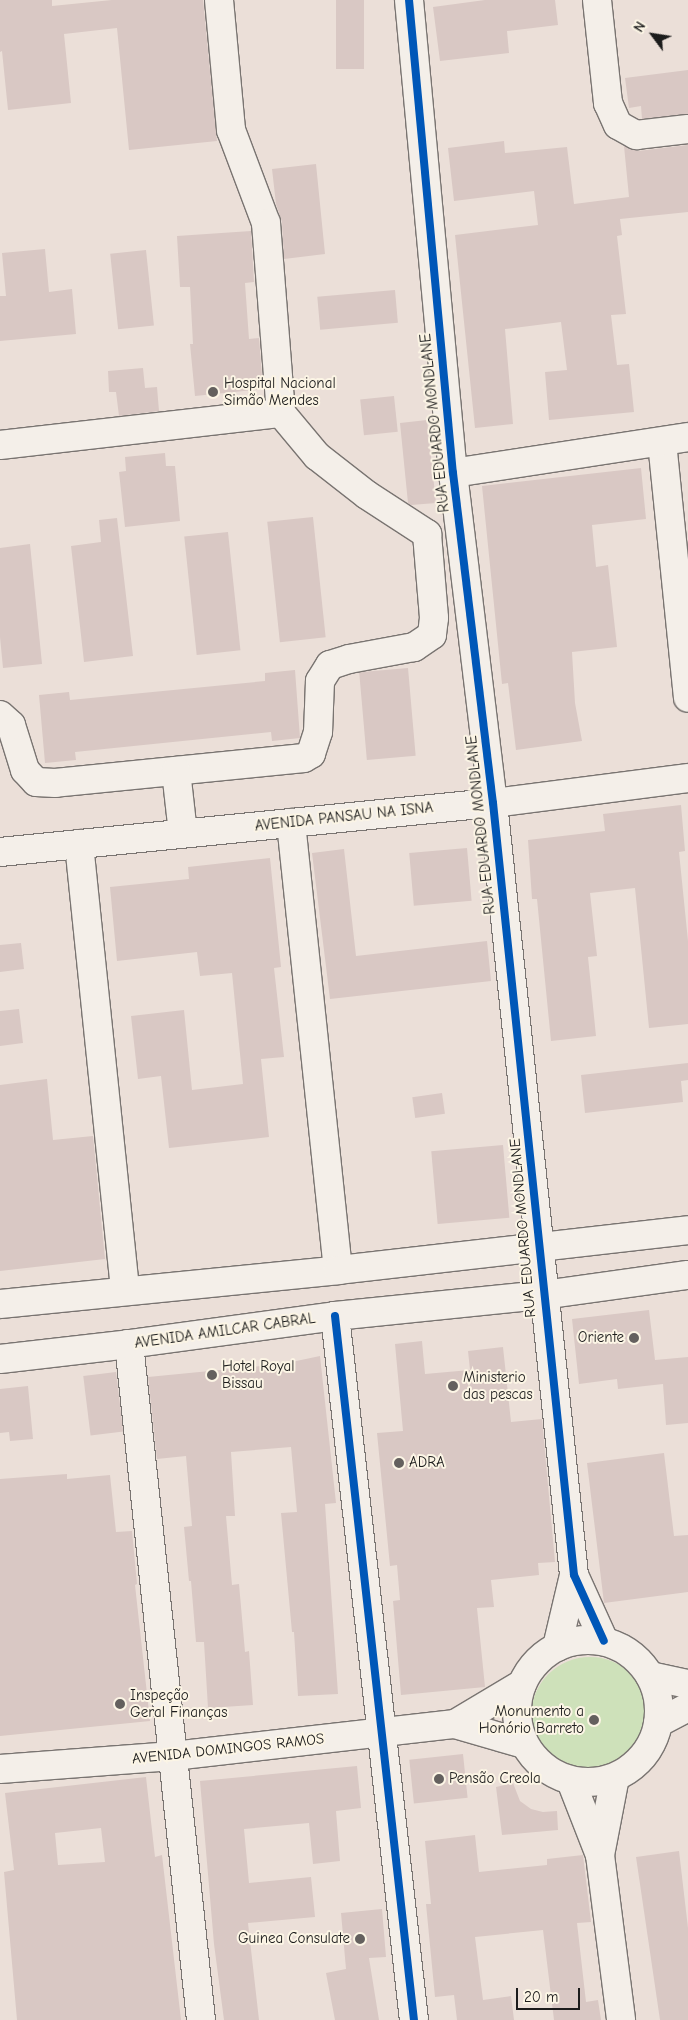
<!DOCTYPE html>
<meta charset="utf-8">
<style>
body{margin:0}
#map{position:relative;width:688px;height:2020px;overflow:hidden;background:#ebdfd8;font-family:"Comic Neue",sans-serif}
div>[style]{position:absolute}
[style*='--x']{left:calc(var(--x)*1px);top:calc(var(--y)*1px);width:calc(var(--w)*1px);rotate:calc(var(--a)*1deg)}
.green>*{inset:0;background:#cee1ba}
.round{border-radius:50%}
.building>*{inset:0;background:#d9c8c4;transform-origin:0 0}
.roads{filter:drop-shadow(1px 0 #797471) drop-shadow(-1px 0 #797471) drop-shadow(0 1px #797471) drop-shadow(0 -1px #797471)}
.minor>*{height:28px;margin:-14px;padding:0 14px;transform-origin:14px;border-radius:14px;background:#f4efe9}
.minor>.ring{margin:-14px;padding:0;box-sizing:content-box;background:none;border:28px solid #f4efe9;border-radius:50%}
.cycleway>*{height:8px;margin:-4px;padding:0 4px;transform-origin:4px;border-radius:4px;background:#0057b8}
.dots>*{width:14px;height:14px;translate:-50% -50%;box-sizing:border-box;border:2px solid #fcf5e5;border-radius:50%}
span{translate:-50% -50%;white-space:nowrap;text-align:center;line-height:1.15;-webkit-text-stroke:4px #fcf5e5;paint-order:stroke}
.poi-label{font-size:15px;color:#1c1c1c}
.left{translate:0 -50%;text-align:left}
.right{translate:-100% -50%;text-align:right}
.street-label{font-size:15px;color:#1c1c1c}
.north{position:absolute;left:628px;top:10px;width:50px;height:50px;-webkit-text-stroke:4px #fcf5e5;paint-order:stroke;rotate:301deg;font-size:14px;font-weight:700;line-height:20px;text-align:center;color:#1c1c1c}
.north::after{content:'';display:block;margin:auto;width:18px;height:22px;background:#1c1c1c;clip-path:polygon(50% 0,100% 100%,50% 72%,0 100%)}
.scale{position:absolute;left:516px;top:1988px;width:64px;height:22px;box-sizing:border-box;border:2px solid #1c1c1c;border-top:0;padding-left:6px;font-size:15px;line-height:18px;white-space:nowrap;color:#1c1c1c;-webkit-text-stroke:4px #fcf5e5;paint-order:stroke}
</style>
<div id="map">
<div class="green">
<i class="round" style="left:531px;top:1657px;width:118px;height:118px"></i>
</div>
<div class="building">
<i style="clip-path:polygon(0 0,52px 0,52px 6px,112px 0,203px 0,217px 141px,129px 150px,117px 28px,64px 34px,71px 103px,8px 110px,2px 51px,0 52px)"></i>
<i style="left:336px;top:0;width:28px;height:69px"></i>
<i style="clip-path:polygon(485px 0,555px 0,558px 25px,507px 31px,509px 53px,440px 61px,433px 7px)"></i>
<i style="clip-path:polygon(688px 70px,688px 114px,642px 119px,641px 106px,629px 108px,625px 78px)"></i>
<i style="clip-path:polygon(504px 141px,505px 153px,567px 147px,574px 204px,629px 197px,624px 146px,638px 151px,688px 145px,688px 212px,620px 219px,622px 235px,617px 236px,626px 314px,611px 315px,617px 365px,629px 364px,634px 412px,549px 420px,545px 372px,567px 370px,561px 322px,505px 329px,513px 424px,475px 428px,455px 235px,538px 225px,534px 191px,454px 201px,448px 148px)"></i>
<i style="clip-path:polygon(316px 164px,325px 254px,284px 259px,282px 222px,276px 204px,272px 169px)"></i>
<i style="clip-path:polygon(251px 231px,254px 282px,245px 283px,249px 339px,259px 338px,263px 389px,195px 396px,190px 344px,193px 344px,190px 287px,180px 287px,177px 236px)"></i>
<i style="clip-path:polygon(45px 249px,49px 292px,72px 289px,76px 334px,0 341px,0 296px,6px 296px,2px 253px)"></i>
<i style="left:146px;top:250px;width:76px;height:36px;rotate:84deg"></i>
<i style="left:395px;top:290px;width:33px;height:78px;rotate:85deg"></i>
<i style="clip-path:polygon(143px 368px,145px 388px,157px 387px,159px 411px,119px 416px,116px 392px,109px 392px,108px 371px)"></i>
<i style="left:394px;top:396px;width:36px;height:34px;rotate:84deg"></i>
<i style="clip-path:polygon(427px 420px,436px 503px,411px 505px,408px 503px,400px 423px)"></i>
<i style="clip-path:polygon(165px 453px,166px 466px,175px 466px,180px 521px,125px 527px,119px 472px,126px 471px,125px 457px)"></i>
<i style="clip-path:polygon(641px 468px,646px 519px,592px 525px,596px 567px,608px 565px,617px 647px,572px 652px,575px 703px,582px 741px,516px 750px,508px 683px,502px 684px,482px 486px)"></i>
<i style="left:313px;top:517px;width:121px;height:46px;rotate:84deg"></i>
<i style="clip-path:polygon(117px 518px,133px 656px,84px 662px,71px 546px,101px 542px,99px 520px)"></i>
<i style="left:228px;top:532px;width:119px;height:44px;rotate:84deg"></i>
<i style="clip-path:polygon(30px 544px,42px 664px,3px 668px,0 637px,0 548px)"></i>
<i style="left:408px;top:668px;width:88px;height:49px;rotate:85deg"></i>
<i style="clip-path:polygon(295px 670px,300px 738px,272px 741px,271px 732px,75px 752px,76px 760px,45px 763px,39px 695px,69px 692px,70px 700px,265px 681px,265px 673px)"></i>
<i style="clip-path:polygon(681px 805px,685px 851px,679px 852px,688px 941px,688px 1024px,649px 1028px,635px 888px,590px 893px,597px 956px,588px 957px,596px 1036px,551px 1041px,537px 899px,532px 899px,528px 840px,605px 831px,603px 814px)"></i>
<i style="left:467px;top:848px;width:53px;height:58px;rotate:85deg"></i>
<i style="clip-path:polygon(344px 849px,356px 956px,487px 941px,491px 981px,330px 999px,312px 853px)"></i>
<i style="clip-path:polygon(270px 858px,281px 967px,274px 968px,284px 1057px,261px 1059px,269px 1137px,169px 1148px,161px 1076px,138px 1079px,131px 1016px,184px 1010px,192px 1090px,243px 1084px,232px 973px,200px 976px,197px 952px,117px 961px,110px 887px,189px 879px,188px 867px)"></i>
<i style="clip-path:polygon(21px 943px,24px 969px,0 972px,0 945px)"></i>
<i style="clip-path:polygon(19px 1009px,23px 1043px,0 1046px,0 1011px)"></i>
<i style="clip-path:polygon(688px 1063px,688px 1080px,681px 1081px,683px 1102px,585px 1113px,581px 1075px)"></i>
<i style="clip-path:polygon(47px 1079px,53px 1140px,93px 1136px,105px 1259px,0 1271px,0 1085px)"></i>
<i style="left:442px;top:1093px;width:21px;height:30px;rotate:82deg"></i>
<i style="left:503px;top:1145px;width:73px;height:72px;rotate:85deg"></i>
<i style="clip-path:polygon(649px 1310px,655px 1360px,688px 1357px,688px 1423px,666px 1425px,663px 1384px,618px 1389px,617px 1379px,579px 1384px,572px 1319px)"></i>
<i style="clip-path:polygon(422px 1341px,425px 1374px,470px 1370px,468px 1351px,503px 1347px,511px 1422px,542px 1419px,555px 1562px,538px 1563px,539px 1575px,491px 1580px,494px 1607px,477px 1608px,485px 1687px,401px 1695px,393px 1601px,400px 1600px,397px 1565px,390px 1566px,377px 1433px,403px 1431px,395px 1344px)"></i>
<i style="clip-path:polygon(320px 1356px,336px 1503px,325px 1504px,338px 1694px,298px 1696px,294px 1632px,292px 1632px,281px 1513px,297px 1512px,291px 1447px,231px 1452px,235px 1516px,226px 1516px,232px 1585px,239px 1584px,245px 1652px,249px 1651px,253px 1705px,208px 1708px,204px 1642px,196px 1642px,191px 1581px,189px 1581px,184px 1527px,192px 1526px,186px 1456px,157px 1459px,148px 1377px,282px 1364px)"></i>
<i style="left:116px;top:1372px;width:60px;height:33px;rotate:83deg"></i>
<i style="clip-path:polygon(28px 1386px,33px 1439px,10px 1441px,9px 1432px,0 1433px,0 1389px)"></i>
<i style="clip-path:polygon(664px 1453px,674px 1536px,688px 1535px,688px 1592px,604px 1603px,587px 1463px)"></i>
<i style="clip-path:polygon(67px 1474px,67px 1479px,110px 1475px,116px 1532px,132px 1531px,137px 1584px,135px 1585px,150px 1721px,0 1736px,0 1479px)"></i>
<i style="left:463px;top:1754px;width:44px;height:54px;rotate:84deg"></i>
<i style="clip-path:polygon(357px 1766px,361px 1808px,336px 1811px,340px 1861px,313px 1864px,309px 1823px,244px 1829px,249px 1883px,311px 1877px,315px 1917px,248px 1923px,259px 2020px,224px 2020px,214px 1944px,200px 1781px)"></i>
<i style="clip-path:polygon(evenodd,146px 1777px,155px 1857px,162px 1855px,181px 2020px,17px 2020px,4px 1872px,14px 1870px,5px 1793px,146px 1777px,101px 1828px,105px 1862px,58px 1865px,55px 1833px,101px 1828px)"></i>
<i style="clip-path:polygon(513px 1783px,520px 1801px,531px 1809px,543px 1812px,557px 1811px,558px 1830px,502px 1835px,496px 1787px)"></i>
<i style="clip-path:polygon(475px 1835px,479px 1872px,547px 1865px,547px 1859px,583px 1855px,591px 1922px,577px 1923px,586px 2002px,598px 2000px,601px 2020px,554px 2020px,543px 1930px,475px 1937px,483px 2000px,511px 1996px,514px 2020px,457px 2020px,454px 1995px,435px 1997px,426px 1904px,431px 1904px,425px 1841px)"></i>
<i style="clip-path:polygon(679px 1851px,688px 1928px,688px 2020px,660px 2020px,636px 1857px)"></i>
<i style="clip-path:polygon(382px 1909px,386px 1957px,369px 1958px,379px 2020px,335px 2020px,326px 1973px,346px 1969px,341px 1913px)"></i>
</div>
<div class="roads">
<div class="minor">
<i style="--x:219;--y:0;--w:131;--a:84.7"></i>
<i style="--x:231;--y:130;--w:99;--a:69.4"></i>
<i style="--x:266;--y:223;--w:191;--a:85.5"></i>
<i style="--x:409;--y:0;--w:475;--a:84.7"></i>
<i style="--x:453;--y:473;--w:332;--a:83.1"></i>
<i style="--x:493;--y:803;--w:776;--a:84.01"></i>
<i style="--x:574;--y:1575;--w:72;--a:65.6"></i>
<i style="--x:597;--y:0;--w:104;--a:83.9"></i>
<i style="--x:608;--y:103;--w:24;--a:66"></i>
<i style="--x:618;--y:125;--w:21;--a:29"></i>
<i style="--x:636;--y:135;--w:52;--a:-6.6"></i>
<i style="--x:662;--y:442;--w:257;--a:84.2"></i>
<i style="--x:0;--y:445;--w:283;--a:-6.5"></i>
<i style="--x:281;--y:413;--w:56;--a:50.1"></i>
<i style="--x:317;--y:456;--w:63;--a:38"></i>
<i style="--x:367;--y:495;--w:72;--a:33"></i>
<i style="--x:427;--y:534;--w:84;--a:85.2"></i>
<i style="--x:434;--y:618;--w:17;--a:97"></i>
<i style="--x:432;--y:635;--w:22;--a:146"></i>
<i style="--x:414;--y:647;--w:66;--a:169.5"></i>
<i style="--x:349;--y:659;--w:20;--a:162"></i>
<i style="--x:330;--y:665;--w:19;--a:122"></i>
<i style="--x:320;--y:681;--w:51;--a:92.2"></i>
<i style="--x:318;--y:732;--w:23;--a:108"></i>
<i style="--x:311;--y:754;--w:8;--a:150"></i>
<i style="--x:304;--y:758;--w:250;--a:174.3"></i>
<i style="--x:55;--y:783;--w:19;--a:-177"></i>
<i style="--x:36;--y:782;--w:16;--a:-133"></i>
<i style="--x:25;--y:770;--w:47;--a:-107.3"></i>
<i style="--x:11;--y:725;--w:15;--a:-138"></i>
<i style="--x:453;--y:473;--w:238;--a:-8.7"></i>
<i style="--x:176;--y:771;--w:62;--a:83.6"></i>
<i style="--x:291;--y:823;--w:449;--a:84"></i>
<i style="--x:79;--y:844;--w:449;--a:84.1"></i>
<i style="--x:0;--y:852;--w:495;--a:-5.7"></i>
<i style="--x:493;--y:803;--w:197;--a:-7.3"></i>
<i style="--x:0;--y:1304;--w:340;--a:-5.7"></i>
<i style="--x:338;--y:1270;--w:352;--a:-6.5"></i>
<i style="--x:335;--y:1316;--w:708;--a:83.6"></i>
<i style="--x:129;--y:1344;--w:680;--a:83.92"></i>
<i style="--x:0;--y:1359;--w:130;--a:-6.6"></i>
<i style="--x:129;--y:1344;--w:208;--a:-7.7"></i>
<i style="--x:335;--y:1316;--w:209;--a:-5.8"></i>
<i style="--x:543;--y:1295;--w:146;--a:-7.9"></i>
<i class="ring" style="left:517px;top:1640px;width:114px;height:114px"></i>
<i style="--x:557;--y:1647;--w:74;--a:-76.7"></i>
<i style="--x:650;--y:1676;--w:39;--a:12"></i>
<i style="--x:658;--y:1723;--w:34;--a:-28"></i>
<i style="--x:455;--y:1724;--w:78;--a:-30.8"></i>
<i style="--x:0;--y:1769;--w:173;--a:-4.3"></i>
<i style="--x:173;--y:1756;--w:284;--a:-6.5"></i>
<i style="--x:455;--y:1724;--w:72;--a:16.2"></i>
<i style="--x:571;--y:1781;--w:79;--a:68.6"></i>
<i style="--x:600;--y:1855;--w:166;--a:82.7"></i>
<i style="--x:600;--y:1855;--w:79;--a:-79.1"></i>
</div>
</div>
<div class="cycleway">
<i style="--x:409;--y:0;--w:475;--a:84.7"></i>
<i style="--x:453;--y:473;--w:332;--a:83.1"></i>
<i style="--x:493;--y:803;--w:776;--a:84.01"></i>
<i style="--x:574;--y:1575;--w:72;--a:65.6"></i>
<i style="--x:335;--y:1316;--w:708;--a:83.6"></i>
</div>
<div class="dots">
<i style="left:213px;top:392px;background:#64605e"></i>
<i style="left:634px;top:1338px;background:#64605e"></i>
<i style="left:212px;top:1375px;background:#64605e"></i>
<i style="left:453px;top:1386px;background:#64605e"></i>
<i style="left:399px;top:1463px;background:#64605e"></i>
<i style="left:120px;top:1704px;background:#64605e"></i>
<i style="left:594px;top:1720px;background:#64605e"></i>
<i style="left:439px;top:1779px;background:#64605e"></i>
<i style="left:360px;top:1939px;background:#64605e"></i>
</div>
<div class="poi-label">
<span class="left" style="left:224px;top:392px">Hospital Nacional<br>Simão Mendes</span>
<span class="right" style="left:624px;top:1338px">Oriente</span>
<span class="left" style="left:222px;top:1375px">Hotel Royal<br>Bissau</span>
<span class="left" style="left:463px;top:1386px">Ministerio<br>das pescas</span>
<span class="left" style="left:409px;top:1463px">ADRA</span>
<span class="left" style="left:130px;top:1704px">Inspeção<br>Geral Finanças</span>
<span class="right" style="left:584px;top:1720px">Monumento a<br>Honório Barreto</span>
<span class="left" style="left:449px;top:1779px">Pensão Creola</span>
<span class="right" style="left:350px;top:1939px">Guinea Consulate</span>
</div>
<div class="street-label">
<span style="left:435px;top:423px;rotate:-96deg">RUA EDUARDO MONDLANE</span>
<span style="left:344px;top:817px;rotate:-6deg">AVENIDA PANSAU NA ISNA</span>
<span style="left:481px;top:825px;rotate:-96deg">RUA EDUARDO MONDLANE</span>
<span style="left:523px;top:1228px;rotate:-95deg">RUA EDUARDO MONDLANE</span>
<span style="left:225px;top:1331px;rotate:-8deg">AVENIDA AMILCAR CABRAL</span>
<span style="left:228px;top:1749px;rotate:-6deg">AVENIDA DOMINGOS RAMOS</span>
</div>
<div class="north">N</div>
<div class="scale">20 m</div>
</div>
